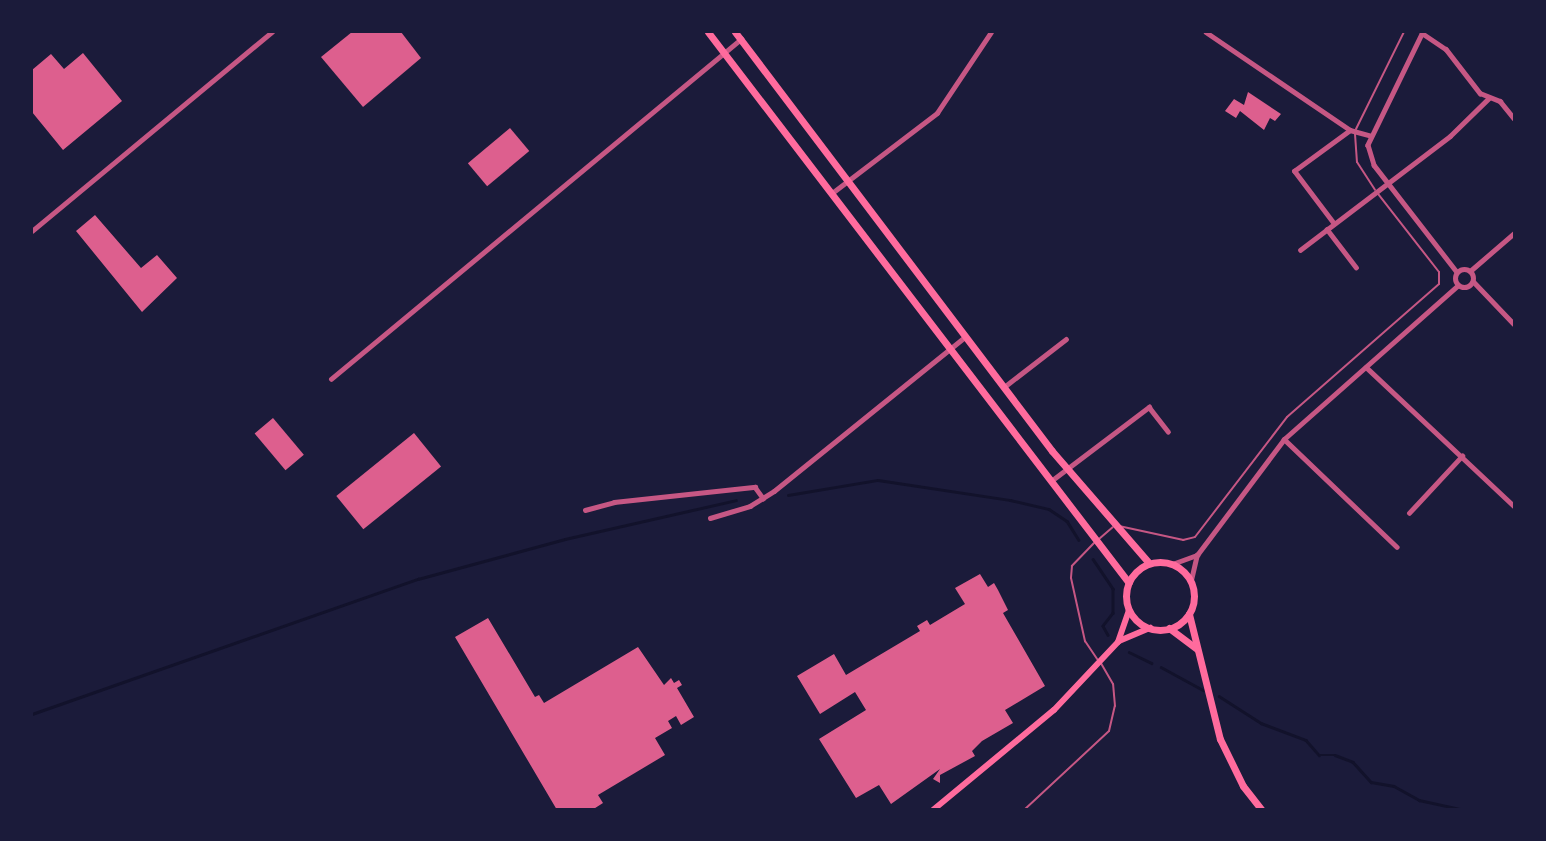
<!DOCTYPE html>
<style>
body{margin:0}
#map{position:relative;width:1546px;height:841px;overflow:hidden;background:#1b1b3a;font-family:"Varela Round",sans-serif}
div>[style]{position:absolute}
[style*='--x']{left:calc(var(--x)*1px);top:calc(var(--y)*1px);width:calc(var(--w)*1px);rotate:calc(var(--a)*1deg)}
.stream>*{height:2.5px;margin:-1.25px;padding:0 1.25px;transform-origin:1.25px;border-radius:1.25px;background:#12122b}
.building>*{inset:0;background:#dd5f8e;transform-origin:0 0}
.service>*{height:2px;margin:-1px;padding:0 1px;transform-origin:1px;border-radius:1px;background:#c65784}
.minor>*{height:4.5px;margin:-2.25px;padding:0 2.25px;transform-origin:2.25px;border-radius:2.25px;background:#c65784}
.tertiary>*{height:5px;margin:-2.5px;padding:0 2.5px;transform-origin:2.5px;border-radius:2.5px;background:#c65784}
.tertiary>.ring{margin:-2.5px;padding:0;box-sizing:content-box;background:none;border:5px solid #c65784;border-radius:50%}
.secondary>*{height:6px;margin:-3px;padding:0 3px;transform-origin:3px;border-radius:3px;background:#ff6b9d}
.primary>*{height:7px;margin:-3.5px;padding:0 3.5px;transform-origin:3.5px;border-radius:3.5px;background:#ff6b9d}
.primary>.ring{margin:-3.5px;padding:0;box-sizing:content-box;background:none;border:7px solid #ff6b9d;border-radius:50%}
span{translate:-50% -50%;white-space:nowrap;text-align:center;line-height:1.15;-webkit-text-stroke:7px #1b1b3a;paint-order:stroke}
.frame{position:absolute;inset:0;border:33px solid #1b1b3a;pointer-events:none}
</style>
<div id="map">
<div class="stream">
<i style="--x:788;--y:495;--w:91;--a:-9.5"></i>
<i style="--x:878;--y:480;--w:134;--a:8.6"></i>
<i style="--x:1010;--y:500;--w:40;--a:13"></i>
<i style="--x:1049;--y:509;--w:22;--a:34"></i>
<i style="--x:1067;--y:521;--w:22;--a:58"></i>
<i style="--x:1093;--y:559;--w:36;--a:56"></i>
<i style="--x:1113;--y:589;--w:24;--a:90"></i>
<i style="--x:1113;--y:613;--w:16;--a:128"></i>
<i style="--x:1103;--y:626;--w:10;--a:61"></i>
<i style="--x:1129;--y:652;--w:25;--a:26"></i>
<i style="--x:1161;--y:667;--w:48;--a:28.7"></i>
<i style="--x:1219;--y:696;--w:50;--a:32.7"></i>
<i style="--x:1261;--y:723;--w:48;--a:20.7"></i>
<i style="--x:1306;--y:740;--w:20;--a:49"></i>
<i style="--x:1319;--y:755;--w:16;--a:0"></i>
<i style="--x:1335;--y:755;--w:19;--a:21"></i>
<i style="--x:1353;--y:762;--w:27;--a:48"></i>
<i style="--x:1371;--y:782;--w:23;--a:10"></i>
<i style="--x:1394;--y:786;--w:29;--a:29"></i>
<i style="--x:1419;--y:800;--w:47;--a:12.3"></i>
<i style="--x:32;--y:714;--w:409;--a:-19.3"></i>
<i style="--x:418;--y:579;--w:152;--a:-15.2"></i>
<i style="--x:565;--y:539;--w:175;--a:-12.8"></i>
</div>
<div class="building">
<i style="clip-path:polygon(352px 32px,401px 32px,421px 58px,363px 107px,321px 57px)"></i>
<i style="clip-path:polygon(83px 53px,122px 101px,63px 150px,32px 112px,32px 70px,51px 54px,64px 69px)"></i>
<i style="clip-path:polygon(1248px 92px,1281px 114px,1275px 121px,1270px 118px,1264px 130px,1240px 111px,1236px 118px,1225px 111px,1234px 99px,1244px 105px)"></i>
<i style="left:510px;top:128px;width:30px;height:55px;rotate:50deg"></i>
<i style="clip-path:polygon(95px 215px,141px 268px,157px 255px,177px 278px,142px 312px,76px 231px)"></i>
<i style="left:273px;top:418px;width:48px;height:24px;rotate:50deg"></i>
<i style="left:414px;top:433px;width:43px;height:100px;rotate:51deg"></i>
<i style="clip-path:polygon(980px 574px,988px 587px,994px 583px,998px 590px,1008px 610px,1003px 613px,1045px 686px,1005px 710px,1013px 723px,982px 741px,972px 751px,975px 756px,940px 775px,940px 783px,933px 779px,940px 769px,891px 804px,879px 785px,856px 798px,819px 739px,866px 710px,855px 692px,820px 714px,797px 676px,834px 654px,846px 675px,920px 631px,917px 626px,927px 620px,930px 625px,965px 604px,955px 588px)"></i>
<i style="clip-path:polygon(488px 618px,535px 697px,539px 695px,544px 703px,638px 647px,664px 685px,671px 678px,674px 683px,679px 680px,682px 685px,677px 688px,694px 717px,681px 725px,676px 716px,668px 721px,672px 728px,655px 738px,665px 755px,598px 795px,603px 803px,592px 810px,557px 810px,455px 637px)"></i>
</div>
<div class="service">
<i style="--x:1356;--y:129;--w:108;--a:-63.7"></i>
<i style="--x:1355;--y:134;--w:28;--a:86"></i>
<i style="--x:1357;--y:162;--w:33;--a:57"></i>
<i style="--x:1119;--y:526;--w:66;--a:12.3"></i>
<i style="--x:1183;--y:540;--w:12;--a:-14"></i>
<i style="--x:1195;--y:537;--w:151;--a:-52.5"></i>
<i style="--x:1287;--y:417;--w:202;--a:-41.2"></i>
<i style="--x:1439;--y:284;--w:12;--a:-90"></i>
<i style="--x:1439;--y:272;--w:99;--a:-128"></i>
<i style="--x:1099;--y:539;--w:18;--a:-41"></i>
<i style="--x:1094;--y:543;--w:32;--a:134"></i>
<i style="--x:1072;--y:566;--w:12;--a:95"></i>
<i style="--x:1071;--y:578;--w:65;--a:77.5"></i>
<i style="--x:1085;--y:641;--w:22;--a:56"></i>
<i style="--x:1024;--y:810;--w:116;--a:-42.9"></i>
<i style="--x:1109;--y:731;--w:26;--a:-77"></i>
<i style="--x:1115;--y:706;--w:22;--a:-95"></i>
<i style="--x:1113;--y:684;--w:24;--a:-120"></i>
</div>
<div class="minor">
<i style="--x:1206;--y:32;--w:174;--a:34.2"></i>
<i style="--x:1350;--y:130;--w:20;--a:15"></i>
<i style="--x:1423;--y:32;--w:126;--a:116"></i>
<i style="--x:1368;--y:145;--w:21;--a:73"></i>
<i style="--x:1374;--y:165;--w:135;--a:52.2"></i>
<i style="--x:1422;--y:33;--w:29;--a:34"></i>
<i style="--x:1446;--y:49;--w:56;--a:52.3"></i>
<i style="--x:1480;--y:93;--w:22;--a:22"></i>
<i style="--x:1500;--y:101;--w:22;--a:51"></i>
<i style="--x:832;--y:193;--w:132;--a:-37.3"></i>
<i style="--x:937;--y:113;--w:97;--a:-56.3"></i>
<i style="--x:1334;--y:224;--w:66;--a:-127"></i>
<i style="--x:1294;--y:171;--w:69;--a:-36.2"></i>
<i style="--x:1327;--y:229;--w:48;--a:52.7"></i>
<i style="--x:32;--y:231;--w:312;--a:-39.7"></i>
<i style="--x:1300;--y:250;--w:188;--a:-37.2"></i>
<i style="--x:1450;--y:136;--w:54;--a:-44.3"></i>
<i style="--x:1473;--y:281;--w:59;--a:46.4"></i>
<i style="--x:1366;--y:367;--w:203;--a:43.2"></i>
<i style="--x:331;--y:379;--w:533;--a:-39.67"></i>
<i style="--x:1004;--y:387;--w:78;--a:-37.7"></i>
<i style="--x:1284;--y:439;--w:156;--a:43.7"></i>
<i style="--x:1051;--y:481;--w:123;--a:-37.1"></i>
<i style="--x:1149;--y:407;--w:31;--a:52"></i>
<i style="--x:585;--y:510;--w:30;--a:-15"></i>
<i style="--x:614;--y:502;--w:142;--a:-6.1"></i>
<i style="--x:755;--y:487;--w:14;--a:54"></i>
<i style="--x:1409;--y:513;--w:78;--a:-47.1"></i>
<i style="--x:710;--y:518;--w:42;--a:-16.7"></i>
<i style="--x:750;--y:506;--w:28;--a:-32"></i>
<i style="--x:774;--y:491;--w:245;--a:-38.9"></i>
</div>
<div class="tertiary">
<i class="ring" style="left:1455px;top:269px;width:13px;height:13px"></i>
<i style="--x:1470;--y:271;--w:58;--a:-40.8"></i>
<i style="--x:1172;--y:564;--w:27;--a:-20"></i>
<i style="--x:1191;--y:580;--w:26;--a:-77"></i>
<i style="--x:1197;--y:555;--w:145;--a:-53.1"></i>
<i style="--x:1284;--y:439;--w:232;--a:-41.5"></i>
</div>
<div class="secondary">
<i style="--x:1119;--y:641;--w:34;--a:-23"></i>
<i style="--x:933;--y:810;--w:157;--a:-39.6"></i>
<i style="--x:1054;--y:710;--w:93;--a:-46.7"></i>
<i style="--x:1118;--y:642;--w:34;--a:-71"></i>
</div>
<div class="primary">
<i style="--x:708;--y:32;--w:693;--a:52.62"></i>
<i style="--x:735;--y:32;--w:525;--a:52.89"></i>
<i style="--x:1052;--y:451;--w:148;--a:49.1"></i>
<i class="ring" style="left:1126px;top:562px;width:61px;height:61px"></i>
<i style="--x:1189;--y:614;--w:129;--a:76.1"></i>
<i style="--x:1220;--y:739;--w:52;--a:63.9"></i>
<i style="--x:1243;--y:786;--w:31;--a:52"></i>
<i style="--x:1169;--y:628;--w:35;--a:37"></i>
</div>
<div class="frame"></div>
</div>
